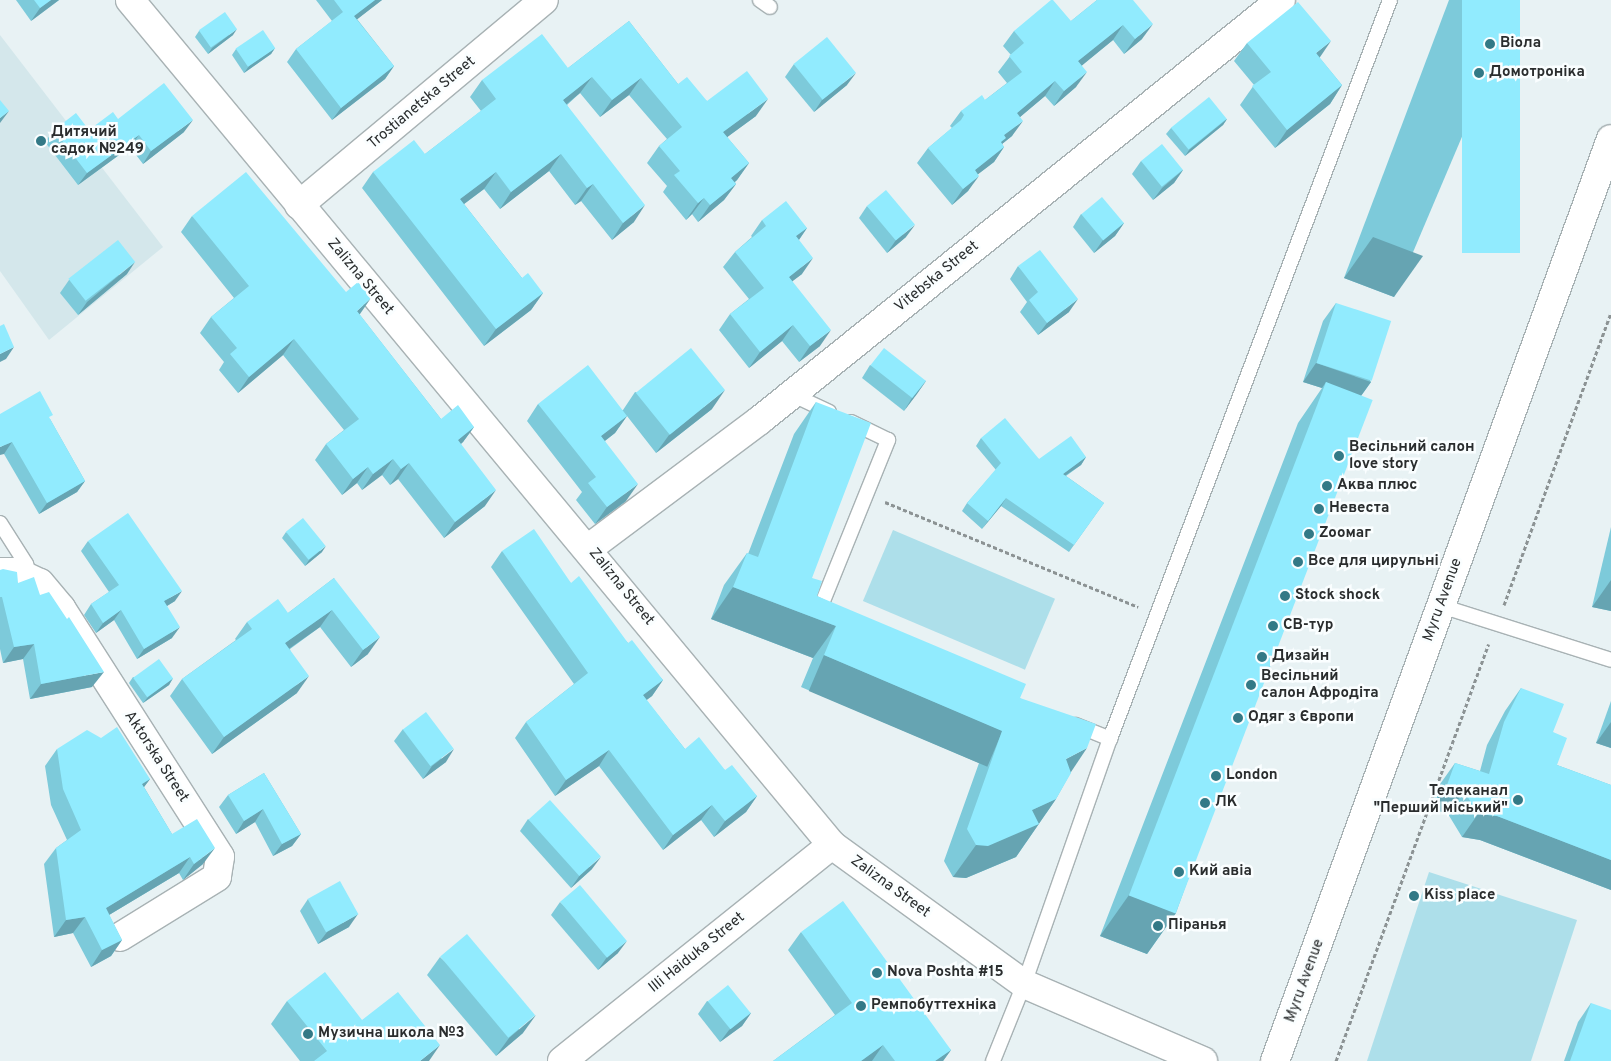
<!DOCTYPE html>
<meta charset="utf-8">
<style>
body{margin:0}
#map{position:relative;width:1611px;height:1061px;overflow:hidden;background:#e8f2f4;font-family:Overpass,sans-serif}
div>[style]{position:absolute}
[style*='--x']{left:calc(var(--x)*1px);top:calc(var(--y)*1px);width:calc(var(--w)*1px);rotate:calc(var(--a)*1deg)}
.built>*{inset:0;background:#d4e7eb}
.green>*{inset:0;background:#addfea;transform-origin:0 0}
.path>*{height:3px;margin-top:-1.5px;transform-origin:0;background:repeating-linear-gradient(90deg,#8c9394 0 4px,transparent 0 6.5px)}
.roads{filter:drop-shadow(1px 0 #a8b2b4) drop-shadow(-1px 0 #a8b2b4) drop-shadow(0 1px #a8b2b4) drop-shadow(0 -1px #a8b2b4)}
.lane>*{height:14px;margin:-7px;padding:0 7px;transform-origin:7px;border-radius:7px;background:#fff}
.street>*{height:28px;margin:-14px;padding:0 14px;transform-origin:14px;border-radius:14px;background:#fff}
.primary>*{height:28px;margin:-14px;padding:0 14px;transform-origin:14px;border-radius:14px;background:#fff}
.wall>*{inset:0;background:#7dcada}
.shaded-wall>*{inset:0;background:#66a4b2;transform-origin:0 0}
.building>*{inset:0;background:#91ebfe;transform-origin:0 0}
.dots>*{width:14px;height:14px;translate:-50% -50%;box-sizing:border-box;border:2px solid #fafeff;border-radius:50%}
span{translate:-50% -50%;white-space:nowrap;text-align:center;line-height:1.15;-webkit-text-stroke:5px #fafeff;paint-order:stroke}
.poi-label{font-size:15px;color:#2a2d2e;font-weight:700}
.left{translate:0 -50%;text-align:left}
.right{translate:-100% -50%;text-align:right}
.street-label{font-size:15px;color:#2a2d2e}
</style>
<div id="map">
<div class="built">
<i style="clip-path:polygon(0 35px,163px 247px,49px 340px,0 271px)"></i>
</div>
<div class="green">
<i style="left:893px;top:530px;width:176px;height:77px;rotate:23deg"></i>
<i style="clip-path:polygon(1429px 872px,1577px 920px,1531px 1061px,1367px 1061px)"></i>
</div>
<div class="path">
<i style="--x:885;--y:502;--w:274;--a:22.5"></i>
<i style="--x:1504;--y:605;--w:312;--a:-69.9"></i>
<i style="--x:1336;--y:1061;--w:444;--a:-69.9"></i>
</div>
<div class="roads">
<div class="lane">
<i style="--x:760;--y:0;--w:12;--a:35"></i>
<i style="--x:791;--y:394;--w:42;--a:25.3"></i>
<i style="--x:0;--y:523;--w:49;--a:57.6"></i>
<i style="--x:26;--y:564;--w:15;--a:74"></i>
<i style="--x:1441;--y:606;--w:178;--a:17.6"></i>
<i style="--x:817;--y:616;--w:190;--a:-68"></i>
<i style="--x:888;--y:440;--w:41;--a:-154.1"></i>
<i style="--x:1076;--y:725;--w:37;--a:22"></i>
<i style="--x:993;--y:1061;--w:83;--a:-68.1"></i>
<i style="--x:1024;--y:984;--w:260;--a:-70.7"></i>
<i style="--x:1110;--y:739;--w:790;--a:-69.25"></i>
</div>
<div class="street">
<i style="--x:130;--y:0;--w:1099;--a:50.28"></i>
<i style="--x:832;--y:845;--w:237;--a:35.9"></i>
<i style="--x:1024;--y:984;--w:195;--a:23.3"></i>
<i style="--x:299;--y:205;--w:319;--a:-39.9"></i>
<i style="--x:589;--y:548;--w:214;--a:-36.8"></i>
<i style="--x:760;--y:420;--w:669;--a:-38.87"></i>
<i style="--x:0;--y:572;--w:16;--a:0"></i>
<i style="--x:16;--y:572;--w:26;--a:25"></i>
<i style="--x:40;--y:583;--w:33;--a:50"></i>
<i style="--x:61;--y:608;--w:295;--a:57.4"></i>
<i style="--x:220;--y:857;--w:20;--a:99"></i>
<i style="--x:217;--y:877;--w:114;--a:148.3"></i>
<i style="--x:562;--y:1061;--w:346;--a:-38.7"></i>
</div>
<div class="primary">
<i style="--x:1275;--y:1061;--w:981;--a:-69.98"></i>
</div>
</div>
<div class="wall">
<i style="clip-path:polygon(16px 0,59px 0,31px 21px)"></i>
<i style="clip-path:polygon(316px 0,382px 0,357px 19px,394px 66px,385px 79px,332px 120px,287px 62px,296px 49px,332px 21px)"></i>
<i style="clip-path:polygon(1097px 0,1142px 39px,1124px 54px,1113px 40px,1082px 65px,1076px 87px,1054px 106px,1045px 96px,1020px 117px,1012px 136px,1002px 144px,1004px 147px,994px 162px,978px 174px,968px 191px,952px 205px,917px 163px,928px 148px,952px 128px,950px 126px,961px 111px,985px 100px,1007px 83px,998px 72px,1011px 55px,1003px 46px,1014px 31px,1071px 21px)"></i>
<i style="clip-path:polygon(1449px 0,1520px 0,1394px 297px,1344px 278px)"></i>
<i style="clip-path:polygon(629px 21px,678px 84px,707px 101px,756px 116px,727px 137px,749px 163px,737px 180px,735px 182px,736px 184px,724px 200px,698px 222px,692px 214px,686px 220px,663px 192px,667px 186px,647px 163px,659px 146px,667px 139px,629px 95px,600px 117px,580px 93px,567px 105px,634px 222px,612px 240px,581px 201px,575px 205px,549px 171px,500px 209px,484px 189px,464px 204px,522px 278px,543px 293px,531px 310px,484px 346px,362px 188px,373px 172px,425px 154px,481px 111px,470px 97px,482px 80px,568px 68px)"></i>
<i style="clip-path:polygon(199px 31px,233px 35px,208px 54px,195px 37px)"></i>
<i style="clip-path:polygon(1247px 43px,1319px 57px,1342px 85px,1330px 104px,1275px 148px,1240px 105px,1254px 85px,1234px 61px)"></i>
<i style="clip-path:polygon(275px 48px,271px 54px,244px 73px,232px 55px,236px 49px)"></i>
<i style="clip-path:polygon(794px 64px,847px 85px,814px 112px,785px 77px)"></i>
<i style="clip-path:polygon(118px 119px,184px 132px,143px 164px,130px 147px,78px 185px,45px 142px,54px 130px,89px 130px)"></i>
<i style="clip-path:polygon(1227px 119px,1223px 125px,1185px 156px,1166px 134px,1171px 128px)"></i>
<i style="clip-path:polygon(1141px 161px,1183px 170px,1174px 183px,1153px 200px,1132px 174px)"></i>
<i style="clip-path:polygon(867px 206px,906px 237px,887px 253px,859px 218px)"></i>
<i style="clip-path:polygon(1081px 214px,1124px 223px,1115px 236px,1094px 253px,1073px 227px)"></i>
<i style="clip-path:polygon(192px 216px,360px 315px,441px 419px,474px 427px,463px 442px,461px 444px,485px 506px,444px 538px,398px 479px,390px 485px,382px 475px,362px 490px,357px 483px,342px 495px,315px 460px,326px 444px,344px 430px,283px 355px,238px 393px,219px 370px,224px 362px,200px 333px,211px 317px,234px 298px,181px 232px)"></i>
<i style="clip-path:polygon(762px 220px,807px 228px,799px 240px,802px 274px,792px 281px,820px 346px,799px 362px,782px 341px,749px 368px,719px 330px,730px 314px,749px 299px,723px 267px,735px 252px,752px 237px,751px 236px)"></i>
<i style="clip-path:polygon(1018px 266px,1069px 312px,1038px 335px,1020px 312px,1027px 302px,1010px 279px)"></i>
<i style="clip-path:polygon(127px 274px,78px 315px,60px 293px,69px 280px)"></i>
<i style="clip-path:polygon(1336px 303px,1371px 382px,1361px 396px,1176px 913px,1147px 954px,1100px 936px,1298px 423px,1322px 388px,1303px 382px,1323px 321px)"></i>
<i style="clip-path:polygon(870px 365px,926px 381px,904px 411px,862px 378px)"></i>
<i style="clip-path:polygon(635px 392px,712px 409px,656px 453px,627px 416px,615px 433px,605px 441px,626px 501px,595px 524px,576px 500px,582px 492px,527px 421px,538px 404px,623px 410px)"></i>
<i style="clip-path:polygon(816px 402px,812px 578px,817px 596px,1020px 698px,1071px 772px,1056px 799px,1016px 857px,966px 878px,953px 877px,944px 861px,979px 763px,801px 687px,813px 658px,711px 619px,724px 585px,747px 553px,748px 554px,794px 434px)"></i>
<i style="clip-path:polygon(0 414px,50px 419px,85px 481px,77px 492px,39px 514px,4px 454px)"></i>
<i style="clip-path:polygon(981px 438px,1039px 459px,1086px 457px,1081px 465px,1066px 476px,1104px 503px,1069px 552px,1001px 506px,982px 529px,962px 511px,967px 503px,996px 470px,976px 446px)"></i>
<i style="clip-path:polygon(1611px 527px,1611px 611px,1592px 607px)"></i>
<i style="clip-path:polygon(286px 532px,322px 552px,305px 566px,282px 538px)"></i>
<i style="clip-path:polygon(88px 541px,175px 601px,167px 606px,172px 638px,137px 659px,114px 620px,96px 633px,84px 615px,91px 604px,109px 592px,81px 551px)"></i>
<i style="clip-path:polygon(502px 551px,571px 583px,628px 643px,663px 680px,652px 696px,646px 700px,685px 749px,725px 770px,757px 796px,746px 812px,714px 837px,701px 820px,663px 850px,599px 766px,555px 796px,515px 738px,526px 722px,574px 684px,491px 567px)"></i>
<i style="clip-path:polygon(0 570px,18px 583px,92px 687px,30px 699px,23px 659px,3px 663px,0 649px)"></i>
<i style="clip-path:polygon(334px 578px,368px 654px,351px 667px,320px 627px,290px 649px,297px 693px,212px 754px,170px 696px,182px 679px,236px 640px,235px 639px,247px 622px,288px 613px)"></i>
<i style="clip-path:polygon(133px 677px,173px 678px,169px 685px,143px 703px,129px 683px)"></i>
<i style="clip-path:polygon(1521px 688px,1553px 732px,1557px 765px,1611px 785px,1611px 890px,1480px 840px,1462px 837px,1448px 814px,1430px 808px,1438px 787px,1455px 763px,1480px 771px,1487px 745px,1505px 711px)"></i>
<i style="clip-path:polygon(1611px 701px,1611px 748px,1596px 743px)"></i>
<i style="clip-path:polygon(403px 729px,446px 762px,423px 779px,394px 741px)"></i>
<i style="clip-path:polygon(57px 749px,150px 779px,144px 787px,172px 834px,203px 864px,183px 880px,179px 873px,109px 915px,122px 940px,111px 956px,91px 967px,73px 933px,54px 937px,44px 864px,56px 848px,67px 840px,51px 805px,45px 766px)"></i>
<i style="clip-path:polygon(264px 773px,301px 834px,292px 846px,273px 856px,255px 822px,236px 834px,219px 807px,228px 795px)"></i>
<i style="clip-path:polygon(528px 819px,592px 869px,571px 888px,520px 831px)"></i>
<i style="clip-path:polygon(308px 899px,349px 927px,318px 944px,300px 911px)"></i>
<i style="clip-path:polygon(560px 902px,618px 953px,598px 970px,551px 915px)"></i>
<i style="clip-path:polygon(801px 932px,951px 1050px,943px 1061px,773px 1061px,835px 1015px,788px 950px)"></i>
<i style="clip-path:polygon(440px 957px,523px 1033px,496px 1056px,427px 975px)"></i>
<i style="clip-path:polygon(287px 1001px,362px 1020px,420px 1061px,300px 1061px,271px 1024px)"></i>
<i style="clip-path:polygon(707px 1001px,751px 1013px,742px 1026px,720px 1042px,698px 1014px)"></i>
<i style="clip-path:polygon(1591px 1003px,1611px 1061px,1564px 1061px,1578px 1022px)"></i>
</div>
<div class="shaded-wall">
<i style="clip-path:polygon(51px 0,59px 0,31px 21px,40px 8px)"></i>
<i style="clip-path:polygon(375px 0,382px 0,346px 28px,354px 16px)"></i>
<i style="clip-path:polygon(1153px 24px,1142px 39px,1124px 54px,1135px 39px)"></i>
<i style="clip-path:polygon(1123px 25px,1113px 40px,1068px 77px,1078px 61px)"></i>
<i style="clip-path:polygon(237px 29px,233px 35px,208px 54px,212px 48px)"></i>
<i style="clip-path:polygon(1331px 41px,1318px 60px,1316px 53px)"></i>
<i style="clip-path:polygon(275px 48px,271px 54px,244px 73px,249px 66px)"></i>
<i style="clip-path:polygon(394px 66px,385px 79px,332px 120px,341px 108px)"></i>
<i style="clip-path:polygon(1087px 72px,1076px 87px,1054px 106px,1064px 91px)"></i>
<i style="clip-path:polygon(856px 73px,847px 85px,814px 112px,822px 100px)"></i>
<i style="clip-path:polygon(592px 77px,580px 93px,551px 117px,563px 100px)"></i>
<i style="clip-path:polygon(641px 78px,629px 95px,600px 117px,612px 100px)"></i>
<i style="clip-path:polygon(1055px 81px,1045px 96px,1007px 128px,1017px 113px)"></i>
<i style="clip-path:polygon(1342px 85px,1330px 104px,1275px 148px,1287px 130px)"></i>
<i style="clip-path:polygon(768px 99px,756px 116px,711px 149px,723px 132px)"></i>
<i style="clip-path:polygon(9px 111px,0 123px,0 118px)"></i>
<i style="clip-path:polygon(1227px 119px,1223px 125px,1185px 156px,1189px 150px)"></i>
<i style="clip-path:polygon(193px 120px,184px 132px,143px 164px,151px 151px)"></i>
<i style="clip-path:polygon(1023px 121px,1012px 136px,1002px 144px,996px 153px,1004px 135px)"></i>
<i style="clip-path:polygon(139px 135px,130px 147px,78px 185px,87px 173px)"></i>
<i style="clip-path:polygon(1004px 147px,994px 162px,964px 185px,975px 170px)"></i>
<i style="clip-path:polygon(561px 154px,549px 171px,500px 209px,511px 192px)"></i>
<i style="clip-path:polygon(749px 163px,737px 180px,719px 195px,731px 178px)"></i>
<i style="clip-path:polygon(1183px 170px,1174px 183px,1153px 200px,1162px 188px)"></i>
<i style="clip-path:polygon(496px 172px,484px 189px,448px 216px,460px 199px)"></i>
<i style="clip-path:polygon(979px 176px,968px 191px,952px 205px,963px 189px)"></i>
<i style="clip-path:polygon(593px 184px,581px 201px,575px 205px,587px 188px)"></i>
<i style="clip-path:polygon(736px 184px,724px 200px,698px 222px,710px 205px)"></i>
<i style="clip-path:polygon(704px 198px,692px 214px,686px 220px,698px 203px)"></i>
<i style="clip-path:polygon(645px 205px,634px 222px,612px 240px,623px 223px)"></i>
<i style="clip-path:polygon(1124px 223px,1115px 236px,1094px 253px,1103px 240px)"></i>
<i style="clip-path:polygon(915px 225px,906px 237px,887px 253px,896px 240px)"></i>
<i style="clip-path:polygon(807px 228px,796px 244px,796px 236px)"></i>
<i style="clip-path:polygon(1373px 237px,1423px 256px,1394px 297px,1344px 278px)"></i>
<i style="clip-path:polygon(813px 258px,802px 274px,777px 293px,789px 277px)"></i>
<i style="clip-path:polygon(135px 262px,127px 274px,78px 315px,87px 302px)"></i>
<i style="clip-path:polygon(543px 293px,531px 310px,484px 346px,496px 329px)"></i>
<i style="clip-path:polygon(371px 298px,360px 314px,345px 327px,357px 311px)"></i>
<i style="clip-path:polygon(1078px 299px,1069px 312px,1038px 335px,1047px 323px)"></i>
<i style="clip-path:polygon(793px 325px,782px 341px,749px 368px,760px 352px)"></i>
<i style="clip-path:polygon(831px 330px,820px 346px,799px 362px,810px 346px)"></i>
<i style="clip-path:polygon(294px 339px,283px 355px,238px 393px,249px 377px)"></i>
<i style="clip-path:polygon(14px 347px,6px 359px,0 362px,0 354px)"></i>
<i style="clip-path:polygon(1316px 363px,1371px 382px,1358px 400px,1326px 382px,1322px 388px,1303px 382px)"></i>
<i style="clip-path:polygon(926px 381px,917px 394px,904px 411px,912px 398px)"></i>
<i style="clip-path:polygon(725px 390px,712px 409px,656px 453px,669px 435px)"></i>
<i style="clip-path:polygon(627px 416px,615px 433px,589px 453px,601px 436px)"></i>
<i style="clip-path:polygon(474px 427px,463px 442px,446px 456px,458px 440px)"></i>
<i style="clip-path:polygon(12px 442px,4px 454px,0 455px,0 447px)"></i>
<i style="clip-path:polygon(1086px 457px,1081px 465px,1057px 481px,1063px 474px)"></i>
<i style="clip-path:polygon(393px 459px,382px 475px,362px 490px,373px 474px)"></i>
<i style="clip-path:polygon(409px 463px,398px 479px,390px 485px,401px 469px)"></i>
<i style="clip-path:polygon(368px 467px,357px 483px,342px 495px,353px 479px)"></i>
<i style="clip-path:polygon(85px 481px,77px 492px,39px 514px,47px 503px)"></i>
<i style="clip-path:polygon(638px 484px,626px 501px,595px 524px,607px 507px)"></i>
<i style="clip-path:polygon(496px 490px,485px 506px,444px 538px,455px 522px)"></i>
<i style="clip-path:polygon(1006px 498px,1001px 506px,982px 529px,988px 521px)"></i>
<i style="clip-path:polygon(326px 546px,322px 552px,305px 566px,309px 560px)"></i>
<i style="clip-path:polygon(1611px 580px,1611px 611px,1592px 607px)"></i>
<i style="clip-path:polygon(733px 587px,836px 626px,813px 658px,711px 619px)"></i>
<i style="clip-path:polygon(182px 591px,175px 601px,157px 612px,164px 601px)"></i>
<i style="clip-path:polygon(121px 610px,114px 620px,96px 633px,103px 623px)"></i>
<i style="clip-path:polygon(332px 610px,320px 627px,273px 660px,285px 643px)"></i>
<i style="clip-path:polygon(180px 627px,172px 638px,137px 659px,144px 649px)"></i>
<i style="clip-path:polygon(380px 637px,368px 654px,351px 667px,363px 650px)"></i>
<i style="clip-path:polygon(34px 644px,23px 659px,3px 663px,14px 647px)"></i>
<i style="left:824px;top:655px;width:194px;height:39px;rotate:23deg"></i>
<i style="clip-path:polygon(104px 672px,92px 687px,30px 699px,41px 684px)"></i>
<i style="clip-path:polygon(309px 676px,297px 693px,212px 754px,224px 737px)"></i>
<i style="clip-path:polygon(173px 678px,169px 685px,143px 703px,148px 697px)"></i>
<i style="clip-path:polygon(663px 680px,652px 696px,632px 711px,643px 695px)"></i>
<i style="clip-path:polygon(1611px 722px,1611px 748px,1596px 743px)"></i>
<i style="clip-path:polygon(1087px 748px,1065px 781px,1066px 759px)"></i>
<i style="clip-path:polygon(454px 749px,446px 762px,423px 779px,432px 766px)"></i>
<i style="clip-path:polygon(609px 750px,599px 766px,555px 796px,566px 780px)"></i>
<i style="clip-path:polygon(150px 779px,138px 795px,142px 784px)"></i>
<i style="clip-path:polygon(1447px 785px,1464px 791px,1448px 814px,1430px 808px)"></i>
<i style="clip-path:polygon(757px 796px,746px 812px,714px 837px,725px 821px)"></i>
<i style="clip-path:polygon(1056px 799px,1016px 857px,966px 878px,953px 877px,976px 845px,1032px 810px)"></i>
<i style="clip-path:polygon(712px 805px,701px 820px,663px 850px,673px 835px)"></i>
<i style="clip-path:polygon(263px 809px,255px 822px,236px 834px,244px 821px)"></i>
<i style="clip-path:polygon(1478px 814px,1497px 816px,1611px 860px,1611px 890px,1480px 840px,1462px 837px)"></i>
<i style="clip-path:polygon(301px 834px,292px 846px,273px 856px,282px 844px)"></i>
<i style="clip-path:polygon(215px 848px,203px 864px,183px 880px,194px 864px)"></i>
<i style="clip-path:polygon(190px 857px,179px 873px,94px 924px,106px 908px)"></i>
<i style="clip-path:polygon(601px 857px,592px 869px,571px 888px,580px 875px)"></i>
<i style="clip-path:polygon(1129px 895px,1176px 913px,1147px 954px,1100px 936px)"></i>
<i style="clip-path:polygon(358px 914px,349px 927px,318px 944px,327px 932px)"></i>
<i style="clip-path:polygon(85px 917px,73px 933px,54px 937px,66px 920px)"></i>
<i style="clip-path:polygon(122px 940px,111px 956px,91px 967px,102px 950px)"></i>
<i style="clip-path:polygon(627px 941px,618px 953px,598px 970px,607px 957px)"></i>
<i style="clip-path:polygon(751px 1013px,742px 1026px,720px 1042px,729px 1030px)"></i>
<i style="clip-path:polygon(536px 1015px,523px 1033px,496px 1056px,509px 1038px)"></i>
<i style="clip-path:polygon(440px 1045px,429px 1061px,420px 1061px)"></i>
<i style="clip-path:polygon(883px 1045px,872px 1061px,861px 1061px)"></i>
<i style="clip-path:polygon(951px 1050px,943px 1061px,935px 1061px)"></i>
</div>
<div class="building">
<i style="clip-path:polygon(34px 0,51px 0,40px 8px)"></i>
<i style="clip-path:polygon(334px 0,375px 0,354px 16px,394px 66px,341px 108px,296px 49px,343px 12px)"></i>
<i style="clip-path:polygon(1051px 0,1053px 0,1071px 21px,1097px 0,1133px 0,1153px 24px,1135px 39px,1123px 25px,1078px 61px,1087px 72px,1064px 91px,1055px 81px,1017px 113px,1023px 121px,1004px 135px,1006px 138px,1001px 142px,1004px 147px,975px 170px,979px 176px,963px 189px,928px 148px,961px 120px,964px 115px,961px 111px,982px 95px,985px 100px,1022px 72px,1009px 56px,1024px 43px,1014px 31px)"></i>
<i style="left:1462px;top:0;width:58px;height:253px"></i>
<i style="clip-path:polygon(1298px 2px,1331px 41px,1316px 53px,1342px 85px,1287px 130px,1252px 86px,1271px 72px,1247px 43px)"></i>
<i style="left:225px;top:12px;width:21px;height:32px;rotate:55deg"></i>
<i style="clip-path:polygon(629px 21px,678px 84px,687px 77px,707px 101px,747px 71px,768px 99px,723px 132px,749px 163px,731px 178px,736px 184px,710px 205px,704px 198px,698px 203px,674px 175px,680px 171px,659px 146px,682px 127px,641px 78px,612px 100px,592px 77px,563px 100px,645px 205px,623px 223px,593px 184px,587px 188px,561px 154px,511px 192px,496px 172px,460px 199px,522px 278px,528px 273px,543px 293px,496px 329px,373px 172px,414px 140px,425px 154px,496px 99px,482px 80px,542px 34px,568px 68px)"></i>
<i style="left:263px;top:30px;width:22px;height:33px;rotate:56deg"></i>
<i style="left:827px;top:37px;width:46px;height:43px;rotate:51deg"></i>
<i style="clip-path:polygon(164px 83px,193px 120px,151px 151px,139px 135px,87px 173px,54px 130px,76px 113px,89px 130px,113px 112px,118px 119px)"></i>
<i style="left:1209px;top:97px;width:28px;height:49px;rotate:51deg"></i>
<i style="clip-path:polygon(0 100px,9px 111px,0 118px)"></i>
<i style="left:1162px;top:144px;width:33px;height:27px;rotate:51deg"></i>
<i style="clip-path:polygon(246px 172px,346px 292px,358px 282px,371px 298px,357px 311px,441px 419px,458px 405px,474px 427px,458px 440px,496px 490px,455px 522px,409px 463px,401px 469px,393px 459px,373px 474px,368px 467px,353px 479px,326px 444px,359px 419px,294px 339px,249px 377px,230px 354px,237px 348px,211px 317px,249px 286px,192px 216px)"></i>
<i style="left:886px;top:190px;width:45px;height:25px;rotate:50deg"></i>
<i style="left:1102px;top:197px;width:34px;height:27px;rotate:50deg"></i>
<i style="clip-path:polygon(786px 201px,807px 228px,796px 236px,813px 258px,789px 277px,831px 330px,810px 346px,793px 325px,760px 352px,730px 314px,764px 288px,735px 252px,766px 226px,762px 220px)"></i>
<i style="left:118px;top:240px;width:28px;height:63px;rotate:52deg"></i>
<i style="clip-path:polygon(1040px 250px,1078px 299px,1047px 323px,1029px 300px,1038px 292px,1018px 266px)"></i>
<i style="left:1336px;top:303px;width:58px;height:63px;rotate:18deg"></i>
<i style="clip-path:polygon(4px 324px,14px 347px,0 354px,0 326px)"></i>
<i style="left:691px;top:348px;width:54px;height:71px;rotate:51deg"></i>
<i style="left:884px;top:348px;width:53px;height:22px;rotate:38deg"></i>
<i style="clip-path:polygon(588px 365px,627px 416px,601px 436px,638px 484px,607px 507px,588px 483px,596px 477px,538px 404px)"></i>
<i style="left:1326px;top:382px;width:50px;height:550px;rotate:21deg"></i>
<i style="clip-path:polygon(40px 391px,53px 415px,49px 417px,85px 481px,47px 503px,12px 442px,0 447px,0 414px)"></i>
<i style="clip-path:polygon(816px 402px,871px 423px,812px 578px,822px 581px,817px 596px,1026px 684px,1020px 698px,1096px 724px,1087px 748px,1066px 759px,1071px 773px,1056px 799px,1032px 810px,1039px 824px,988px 846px,976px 845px,967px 829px,1002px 731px,824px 655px,836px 626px,733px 587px,747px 553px,758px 557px)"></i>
<i style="clip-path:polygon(1005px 418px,1039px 459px,1071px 436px,1086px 457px,1063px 474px,1104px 503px,1074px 545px,1006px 498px,988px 521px,967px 503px,1001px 463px,981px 438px)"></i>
<i style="clip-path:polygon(128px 513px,182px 591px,164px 601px,180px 627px,144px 649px,121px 610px,103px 623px,91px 604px,119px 585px,88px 541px)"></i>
<i style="left:303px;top:518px;width:36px;height:22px;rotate:51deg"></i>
<i style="clip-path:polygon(534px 529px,571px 583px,579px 576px,628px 643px,632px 640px,663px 680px,643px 695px,685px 749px,699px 737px,725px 770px,732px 765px,757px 796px,725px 821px,712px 805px,673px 835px,609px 750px,566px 780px,526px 722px,588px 673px,502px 551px)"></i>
<i style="clip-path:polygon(3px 569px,17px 572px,18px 583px,34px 577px,40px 595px,49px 592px,67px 619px,69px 617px,104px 672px,41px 684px,34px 644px,14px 647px,2px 597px,0 597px,0 570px)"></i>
<i style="clip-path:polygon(334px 578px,380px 637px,363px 650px,332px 610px,285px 643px,309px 676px,224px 737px,182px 679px,252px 629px,247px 622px,278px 599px,288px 613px)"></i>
<i style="left:159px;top:659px;width:24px;height:32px;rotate:54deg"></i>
<i style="clip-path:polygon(1521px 688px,1564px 704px,1553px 732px,1567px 738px,1557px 765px,1611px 785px,1611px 860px,1497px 816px,1478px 814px,1464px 791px,1447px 785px,1455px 763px,1489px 774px,1504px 722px)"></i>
<i style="left:426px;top:712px;width:46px;height:29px;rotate:53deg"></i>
<i style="clip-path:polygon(117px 727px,150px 779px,142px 784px,172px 834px,197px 819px,215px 848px,194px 864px,190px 857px,106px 908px,122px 940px,102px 950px,85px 917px,66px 920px,56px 848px,81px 830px,63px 789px,57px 749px,87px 730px,101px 738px)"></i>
<i style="clip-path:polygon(264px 773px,301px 834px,282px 844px,263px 809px,244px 821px,228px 795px)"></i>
<i style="left:550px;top:800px;width:76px;height:29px;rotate:48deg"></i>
<i style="left:340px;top:881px;width:38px;height:37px;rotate:61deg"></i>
<i style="left:580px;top:885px;width:73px;height:26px;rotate:50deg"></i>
<i style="clip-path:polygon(843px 901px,951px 1050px,935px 1061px,895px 1061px,883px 1045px,861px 1061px,773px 1061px,852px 1003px,801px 932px)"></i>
<i style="left:467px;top:934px;width:106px;height:35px;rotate:50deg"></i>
<i style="clip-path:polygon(325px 972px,362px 1020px,398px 992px,440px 1045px,420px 1061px,314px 1061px,327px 1051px,287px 1001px)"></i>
<i style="left:728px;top:985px;width:36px;height:26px;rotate:51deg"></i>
<i style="clip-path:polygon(1591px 1003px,1611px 1010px,1611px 1061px,1570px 1061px)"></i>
</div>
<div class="dots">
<i style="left:1490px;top:44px;background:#337986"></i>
<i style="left:1479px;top:73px;background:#337986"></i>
<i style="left:41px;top:141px;background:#337986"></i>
<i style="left:1339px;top:456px;background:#337986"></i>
<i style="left:1327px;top:486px;background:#337986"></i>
<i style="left:1319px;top:509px;background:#337986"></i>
<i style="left:1309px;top:534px;background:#337986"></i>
<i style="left:1298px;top:562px;background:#337986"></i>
<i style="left:1285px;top:596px;background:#337986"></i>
<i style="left:1273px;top:626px;background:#337986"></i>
<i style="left:1262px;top:657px;background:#337986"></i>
<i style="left:1251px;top:685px;background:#337986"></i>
<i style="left:1238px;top:718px;background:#337986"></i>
<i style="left:1216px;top:776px;background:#337986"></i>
<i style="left:1518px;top:800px;background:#337986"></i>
<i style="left:1205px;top:803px;background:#337986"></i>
<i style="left:1179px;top:872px;background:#337986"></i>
<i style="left:1414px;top:896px;background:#337986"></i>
<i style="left:1158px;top:926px;background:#337986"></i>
<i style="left:877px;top:973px;background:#337986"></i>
<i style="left:861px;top:1006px;background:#337986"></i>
<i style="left:308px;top:1034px;background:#337986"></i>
</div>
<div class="poi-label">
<span class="left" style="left:1500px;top:44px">Віола</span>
<span class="left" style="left:1489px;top:73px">Домотроніка</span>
<span class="left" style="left:51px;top:141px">Дитячий<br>садок №249</span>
<span class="left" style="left:1349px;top:456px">Весільний салон<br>love story</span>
<span class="left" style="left:1337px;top:486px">Аква плюс</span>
<span class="left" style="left:1329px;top:509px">Невеста</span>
<span class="left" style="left:1319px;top:534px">Zooмаг</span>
<span class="left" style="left:1308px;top:562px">Все для цирульні</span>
<span class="left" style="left:1295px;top:596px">Stock shock</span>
<span class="left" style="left:1283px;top:626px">СВ-тур</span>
<span class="left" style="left:1272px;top:657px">Дизайн</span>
<span class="left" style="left:1261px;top:685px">Весільний<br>салон Афродіта</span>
<span class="left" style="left:1248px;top:718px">Одяг з Європи</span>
<span class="left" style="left:1226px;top:776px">London</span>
<span class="right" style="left:1508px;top:800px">Телеканал<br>"Перший мiський"</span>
<span class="left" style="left:1215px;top:803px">ЛК</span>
<span class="left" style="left:1189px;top:872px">Кий авіа</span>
<span class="left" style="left:1424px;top:896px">Kiss place</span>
<span class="left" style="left:1168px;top:926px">Піранья</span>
<span class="left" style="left:887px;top:973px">Nova Poshta #15</span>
<span class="left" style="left:871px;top:1006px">Ремпобуттехніка</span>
<span class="left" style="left:318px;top:1034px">Музична школа №3</span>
</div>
<div class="street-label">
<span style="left:422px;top:103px;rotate:-40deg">Trostianetska Street</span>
<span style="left:360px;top:277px;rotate:50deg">Zalizna Street</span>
<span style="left:937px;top:277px;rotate:-39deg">Vitebska Street</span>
<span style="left:621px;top:587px;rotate:51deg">Zalizna Street</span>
<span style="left:1443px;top:600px;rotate:-70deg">Myru Avenue</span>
<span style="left:156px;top:757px;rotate:57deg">Aktorska Street</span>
<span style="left:890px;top:887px;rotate:36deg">Zalizna Street</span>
<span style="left:697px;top:953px;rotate:-39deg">Illi Haiduka Street</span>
<span style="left:1305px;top:981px;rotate:-70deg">Myru Avenue</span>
</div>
</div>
